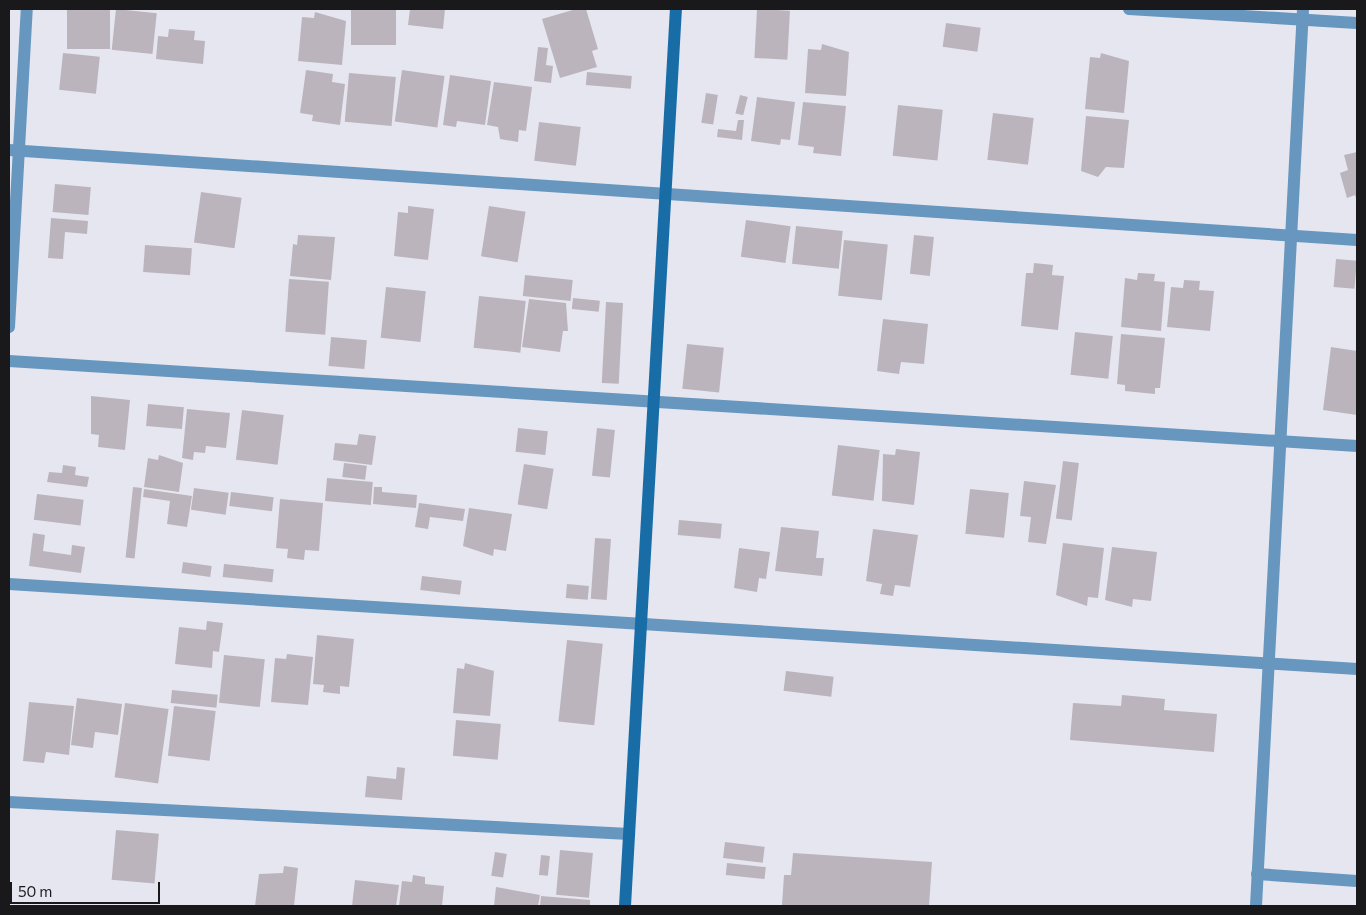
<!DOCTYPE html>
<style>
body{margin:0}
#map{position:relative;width:1366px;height:915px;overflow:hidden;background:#e6e6f1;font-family:Commissioner,sans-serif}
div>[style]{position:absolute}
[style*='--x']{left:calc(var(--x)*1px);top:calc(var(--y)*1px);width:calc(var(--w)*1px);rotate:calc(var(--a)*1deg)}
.building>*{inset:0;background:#bbb4bd;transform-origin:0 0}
.street>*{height:12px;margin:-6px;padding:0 6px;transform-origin:6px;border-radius:6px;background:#6796be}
.secondary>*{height:12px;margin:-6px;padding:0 6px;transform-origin:6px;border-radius:6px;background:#196da7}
span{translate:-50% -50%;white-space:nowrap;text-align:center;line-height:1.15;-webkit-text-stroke:5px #e6e6f1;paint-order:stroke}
.frame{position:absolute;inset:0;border:10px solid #19191c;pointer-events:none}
.scale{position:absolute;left:10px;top:882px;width:150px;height:22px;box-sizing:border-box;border:2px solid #19191c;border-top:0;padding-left:6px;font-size:15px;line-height:18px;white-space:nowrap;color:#19191c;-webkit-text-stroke:4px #e6e6f1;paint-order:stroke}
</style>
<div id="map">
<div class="building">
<i style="left:67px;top:9px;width:43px;height:40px"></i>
<i style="left:116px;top:9px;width:41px;height:41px;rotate:6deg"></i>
<i style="left:351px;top:9px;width:45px;height:36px"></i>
<i style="clip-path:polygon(410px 9px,445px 9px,443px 29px,408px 25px)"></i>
<i style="clip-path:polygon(576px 9px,586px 9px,598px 49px,592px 51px,597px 67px,560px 78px,542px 19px)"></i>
<i style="left:757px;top:9px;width:33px;height:49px;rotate:3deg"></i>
<i style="clip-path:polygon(315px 12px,346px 21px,342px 65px,298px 61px,302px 17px,314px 18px)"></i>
<i style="left:946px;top:23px;width:35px;height:24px;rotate:8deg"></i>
<i style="clip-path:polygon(169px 29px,195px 31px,194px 40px,205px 41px,203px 64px,156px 59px,158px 36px,168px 37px)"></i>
<i style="clip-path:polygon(822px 44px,849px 52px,846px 96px,805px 93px,808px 49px,821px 50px)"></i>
<i style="clip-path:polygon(538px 47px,548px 48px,546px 65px,553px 66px,551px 83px,534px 81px)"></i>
<i style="left:63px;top:53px;width:37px;height:37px;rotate:6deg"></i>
<i style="clip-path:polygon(1101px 53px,1129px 61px,1124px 113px,1085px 109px,1090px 57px,1100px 58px)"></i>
<i style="clip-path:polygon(306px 70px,333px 74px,332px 82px,345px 84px,340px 125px,312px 121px,313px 115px,300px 113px)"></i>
<i style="left:402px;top:70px;width:43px;height:52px;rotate:8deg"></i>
<i style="left:587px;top:72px;width:45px;height:13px;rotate:5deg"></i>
<i style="left:349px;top:73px;width:47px;height:49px;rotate:5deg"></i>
<i style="clip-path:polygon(450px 75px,491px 81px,485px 125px,457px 121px,456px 127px,443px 125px)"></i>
<i style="clip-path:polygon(494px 82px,532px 87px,526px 131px,519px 130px,518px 142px,500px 139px,498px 127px,487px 125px)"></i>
<i style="left:706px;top:93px;width:12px;height:30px;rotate:9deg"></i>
<i style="left:740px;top:95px;width:8px;height:19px;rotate:14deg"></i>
<i style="clip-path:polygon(757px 97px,795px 102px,790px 140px,781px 139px,780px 145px,751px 141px)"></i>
<i style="clip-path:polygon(803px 102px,846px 106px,841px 156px,813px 153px,814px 147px,798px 145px)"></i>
<i style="left:898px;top:105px;width:45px;height:51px;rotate:6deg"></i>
<i style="left:993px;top:113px;width:41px;height:47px;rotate:7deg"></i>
<i style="clip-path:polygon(1086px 116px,1129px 120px,1124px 168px,1106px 167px,1098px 177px,1081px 171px)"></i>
<i style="clip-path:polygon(738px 120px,744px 120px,742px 140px,717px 137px,718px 129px,736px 131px)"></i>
<i style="left:539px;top:122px;width:42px;height:39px;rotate:7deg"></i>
<i style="clip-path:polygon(1357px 152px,1357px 201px,1355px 195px,1347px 198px,1340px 173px,1348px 170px,1344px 155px)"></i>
<i style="left:55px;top:184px;width:36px;height:28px;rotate:5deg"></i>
<i style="left:201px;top:192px;width:41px;height:51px;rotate:8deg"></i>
<i style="clip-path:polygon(408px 206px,434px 209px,428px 260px,394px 256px,398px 212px,408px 213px)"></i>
<i style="left:489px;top:206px;width:37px;height:51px;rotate:9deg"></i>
<i style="clip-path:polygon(51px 218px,88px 221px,87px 234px,65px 232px,63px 259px,48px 258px)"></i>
<i style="left:746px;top:220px;width:45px;height:37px;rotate:8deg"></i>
<i style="left:796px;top:226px;width:47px;height:38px;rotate:6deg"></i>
<i style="clip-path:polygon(298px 235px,335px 237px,331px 280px,290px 276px,293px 244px,297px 245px)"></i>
<i style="left:914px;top:235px;width:20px;height:39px;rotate:6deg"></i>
<i style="left:844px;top:240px;width:44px;height:56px;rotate:6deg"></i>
<i style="left:145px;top:245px;width:47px;height:27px;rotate:4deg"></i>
<i style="left:1336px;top:259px;width:21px;height:28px;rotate:5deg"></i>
<i style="clip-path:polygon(1034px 263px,1053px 265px,1052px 275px,1064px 276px,1058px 330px,1021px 326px,1026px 273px,1033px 273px)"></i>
<i style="clip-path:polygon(1138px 273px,1155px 274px,1154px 281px,1165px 282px,1161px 331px,1121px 327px,1125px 278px,1137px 280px)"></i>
<i style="left:525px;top:275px;width:48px;height:21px;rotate:6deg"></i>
<i style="left:289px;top:279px;width:40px;height:53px;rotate:4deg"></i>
<i style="clip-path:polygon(1184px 280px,1200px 281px,1199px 290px,1214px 291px,1210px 331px,1167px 327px,1171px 287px,1183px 288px)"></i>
<i style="left:386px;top:287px;width:40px;height:51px;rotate:6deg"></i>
<i style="left:479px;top:296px;width:47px;height:52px;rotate:6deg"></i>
<i style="left:573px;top:298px;width:27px;height:11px;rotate:6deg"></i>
<i style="clip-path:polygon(529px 299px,566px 303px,568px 331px,563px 331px,560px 352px,522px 347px)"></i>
<i style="left:606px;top:302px;width:17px;height:81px;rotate:3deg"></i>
<i style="clip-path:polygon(883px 319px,928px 324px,924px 364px,901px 362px,899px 374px,877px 371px)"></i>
<i style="left:1075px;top:332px;width:38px;height:43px;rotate:6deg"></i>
<i style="clip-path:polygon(1121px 334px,1165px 338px,1160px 388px,1155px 388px,1155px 394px,1125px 391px,1125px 385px,1117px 384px)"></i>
<i style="left:331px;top:337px;width:36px;height:29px;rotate:5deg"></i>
<i style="left:687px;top:344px;width:37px;height:45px;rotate:6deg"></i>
<i style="clip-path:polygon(1331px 347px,1357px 351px,1357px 415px,1323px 410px)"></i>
<i style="clip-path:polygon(91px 396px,130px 400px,125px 450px,98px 447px,99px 435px,91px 434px)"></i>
<i style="left:148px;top:404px;width:36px;height:22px;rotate:5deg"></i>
<i style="clip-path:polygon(187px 409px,230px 413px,226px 448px,206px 446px,205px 453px,194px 452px,193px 460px,182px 458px)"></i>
<i style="left:242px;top:410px;width:42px;height:50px;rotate:7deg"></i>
<i style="left:518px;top:428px;width:30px;height:24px;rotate:6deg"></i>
<i style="left:597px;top:428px;width:18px;height:48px;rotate:6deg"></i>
<i style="clip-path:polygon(359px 434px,376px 436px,372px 465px,333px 460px,335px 443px,357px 445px)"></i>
<i style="left:838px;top:445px;width:42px;height:51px;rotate:7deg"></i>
<i style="clip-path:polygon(896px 449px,920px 452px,914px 505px,882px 501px,883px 454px,895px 455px)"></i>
<i style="clip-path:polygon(159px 455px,183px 463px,179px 492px,144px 487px,148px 458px,158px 460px)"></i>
<i style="left:1063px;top:461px;width:16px;height:58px;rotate:7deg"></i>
<i style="left:344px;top:463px;width:23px;height:14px;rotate:7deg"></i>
<i style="left:524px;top:464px;width:30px;height:41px;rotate:9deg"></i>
<i style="clip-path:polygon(63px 465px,76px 467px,75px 475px,89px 477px,87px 487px,47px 482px,49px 472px,62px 473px)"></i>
<i style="left:327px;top:478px;width:46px;height:23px;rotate:5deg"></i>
<i style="clip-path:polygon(1024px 481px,1056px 485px,1046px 544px,1028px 542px,1031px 517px,1020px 516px)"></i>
<i style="left:133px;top:487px;width:9px;height:71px;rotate:6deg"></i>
<i style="clip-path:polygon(374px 487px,382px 487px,382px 492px,417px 495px,416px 508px,373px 504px)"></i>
<i style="left:194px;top:488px;width:35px;height:22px;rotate:8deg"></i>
<i style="clip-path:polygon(144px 489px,192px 496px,187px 527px,167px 524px,170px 501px,143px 497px)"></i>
<i style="left:970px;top:489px;width:39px;height:45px;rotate:6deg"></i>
<i style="left:231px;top:492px;width:43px;height:14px;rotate:7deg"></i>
<i style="left:37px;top:494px;width:47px;height:26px;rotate:7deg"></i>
<i style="clip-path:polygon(280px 499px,323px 503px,319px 551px,305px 550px,304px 560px,287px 558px,288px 549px,276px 548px)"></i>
<i style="clip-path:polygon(419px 503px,465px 509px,463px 521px,430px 517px,428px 529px,415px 527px)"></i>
<i style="clip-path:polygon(469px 508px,512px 514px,506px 551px,494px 549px,493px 556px,463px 546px)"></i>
<i style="left:679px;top:520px;width:43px;height:15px;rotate:5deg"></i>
<i style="clip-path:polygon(781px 527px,819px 531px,816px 558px,824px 558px,822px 576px,775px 571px)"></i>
<i style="clip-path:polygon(873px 529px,918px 535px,910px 587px,895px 585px,893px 596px,880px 594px,882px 584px,866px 581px)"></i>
<i style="clip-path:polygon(33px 533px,45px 535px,43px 551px,71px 555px,72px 545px,85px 547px,81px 573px,29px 566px)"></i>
<i style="left:595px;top:538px;width:16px;height:61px;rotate:4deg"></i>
<i style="clip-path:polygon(1063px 543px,1104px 548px,1098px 598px,1088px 597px,1087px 606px,1056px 595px)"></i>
<i style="clip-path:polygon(1112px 547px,1157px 552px,1151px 601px,1133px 599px,1132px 607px,1105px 600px)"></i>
<i style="clip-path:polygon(739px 548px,770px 552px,766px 579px,759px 578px,757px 592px,734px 588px)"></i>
<i style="left:183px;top:562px;width:29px;height:11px;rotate:8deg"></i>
<i style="left:224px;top:564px;width:50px;height:13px;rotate:6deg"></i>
<i style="left:422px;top:576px;width:40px;height:14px;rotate:7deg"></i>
<i style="left:567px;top:584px;width:22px;height:14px;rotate:5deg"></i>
<i style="clip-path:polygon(207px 621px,223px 623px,219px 652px,213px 651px,212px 668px,175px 664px,179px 627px,206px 630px)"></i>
<i style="clip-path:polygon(317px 635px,354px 639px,349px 687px,340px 686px,340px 694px,323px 692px,324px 685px,313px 684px)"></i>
<i style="left:567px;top:640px;width:36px;height:82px;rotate:6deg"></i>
<i style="clip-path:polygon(287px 654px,313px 657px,308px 705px,271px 702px,275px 658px,286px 659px)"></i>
<i style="left:224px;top:655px;width:41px;height:48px;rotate:6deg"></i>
<i style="clip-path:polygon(465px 663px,494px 671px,490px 716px,453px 713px,457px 668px,464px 669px)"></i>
<i style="left:786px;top:671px;width:48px;height:20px;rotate:7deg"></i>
<i style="left:172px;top:690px;width:46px;height:13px;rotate:6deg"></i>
<i style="clip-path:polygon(1122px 695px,1165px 699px,1164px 710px,1217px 714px,1214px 752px,1070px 740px,1073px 703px,1121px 706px)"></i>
<i style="clip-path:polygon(77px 698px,122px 704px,118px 735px,95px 732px,93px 748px,71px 745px)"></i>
<i style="clip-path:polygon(29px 702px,74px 706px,69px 755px,46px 752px,44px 763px,23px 761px)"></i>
<i style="left:125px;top:703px;width:44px;height:75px;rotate:8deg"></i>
<i style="left:174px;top:706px;width:42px;height:50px;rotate:7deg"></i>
<i style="left:456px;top:720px;width:45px;height:36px;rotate:5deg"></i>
<i style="clip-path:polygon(397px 767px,405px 768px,402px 800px,365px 797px,367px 776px,396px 779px)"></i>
<i style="left:116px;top:830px;width:43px;height:50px;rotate:5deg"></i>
<i style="left:725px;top:842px;width:40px;height:16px;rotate:7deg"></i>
<i style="left:560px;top:850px;width:33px;height:45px;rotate:5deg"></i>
<i style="left:495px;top:852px;width:12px;height:24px;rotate:9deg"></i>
<i style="clip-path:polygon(793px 853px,932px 862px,929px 906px,782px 905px,784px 875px,791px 875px)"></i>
<i style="left:541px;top:855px;width:9px;height:20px;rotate:6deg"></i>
<i style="left:727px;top:863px;width:39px;height:12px;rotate:6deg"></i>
<i style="clip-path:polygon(284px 866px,298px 868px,294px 906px,255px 906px,259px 874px,283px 873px)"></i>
<i style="clip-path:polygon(413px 875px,425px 877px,425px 884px,444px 886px,442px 906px,399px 906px,402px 881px,412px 882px)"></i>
<i style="clip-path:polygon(355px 880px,399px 885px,396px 906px,352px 906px)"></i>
<i style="clip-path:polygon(496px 887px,540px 895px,538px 906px,494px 906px)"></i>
<i style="clip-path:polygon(541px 896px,590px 900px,590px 906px,540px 906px)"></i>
</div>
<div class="street">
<i style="--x:1129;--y:9;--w:228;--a:3.5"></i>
<i style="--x:9;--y:150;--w:1351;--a:3.82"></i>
<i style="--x:9;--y:327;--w:319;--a:-86.8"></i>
<i style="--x:9;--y:361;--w:1351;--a:3.61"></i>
<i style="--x:9;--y:584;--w:1351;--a:3.61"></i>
<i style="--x:9;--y:802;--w:621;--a:2.95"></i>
<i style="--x:1257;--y:874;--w:100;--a:4"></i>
<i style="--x:1256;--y:906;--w:898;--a:-87"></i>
</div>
<div class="secondary">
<i style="--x:625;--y:906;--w:898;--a:-86.75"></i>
</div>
<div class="frame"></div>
<div class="scale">50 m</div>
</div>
